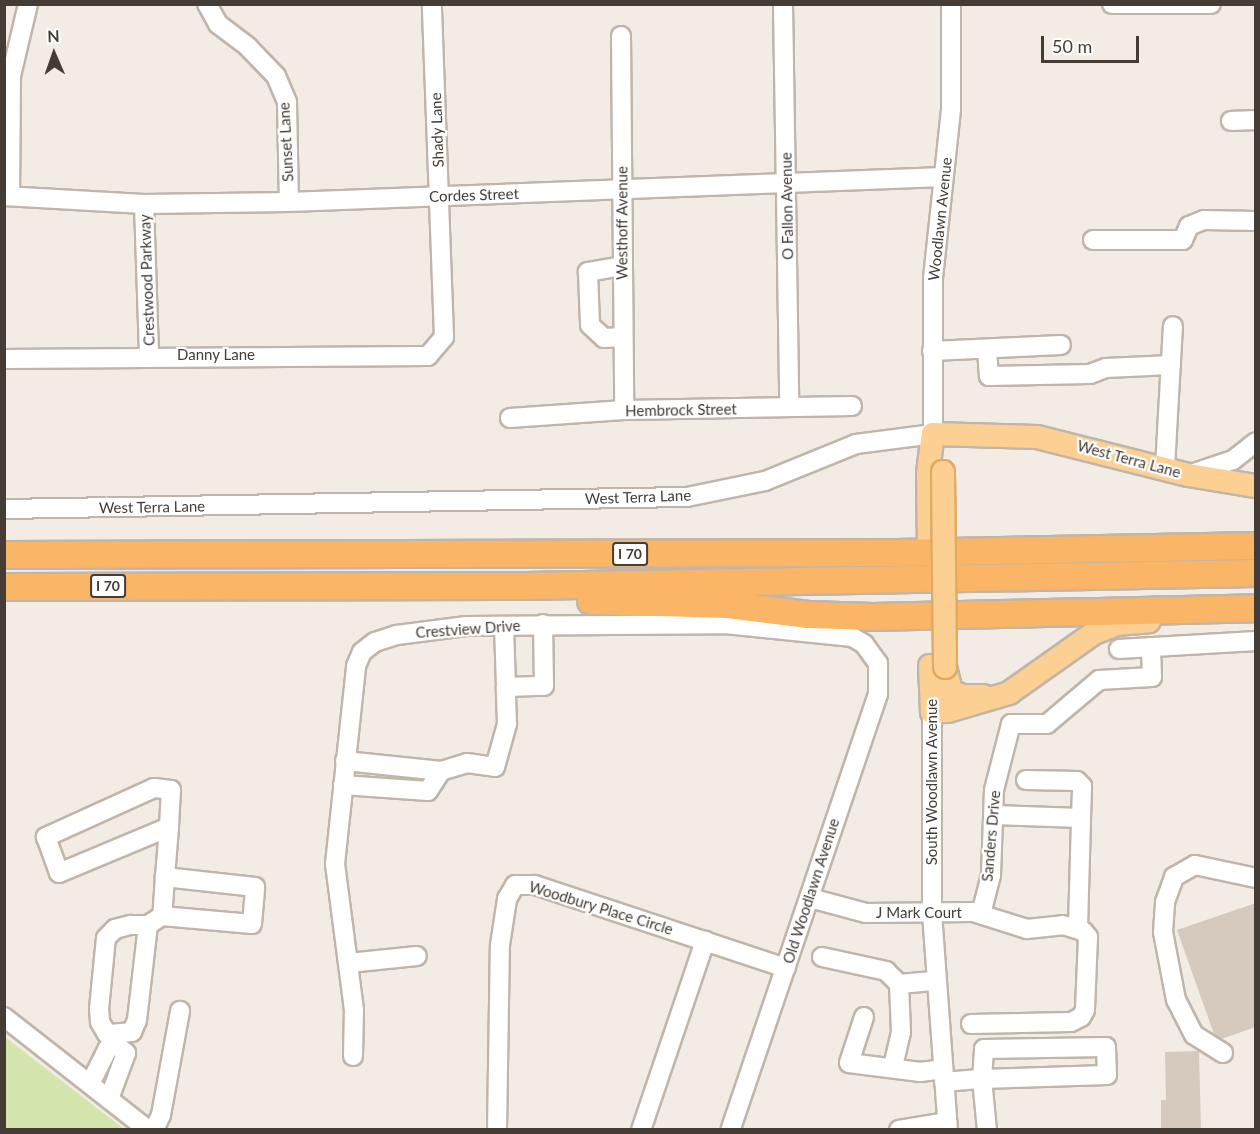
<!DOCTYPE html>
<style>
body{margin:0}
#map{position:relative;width:1260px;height:1134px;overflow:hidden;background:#f2ece5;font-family:Lato,sans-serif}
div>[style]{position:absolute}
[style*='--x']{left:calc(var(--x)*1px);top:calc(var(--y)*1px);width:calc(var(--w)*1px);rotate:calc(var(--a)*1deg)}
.green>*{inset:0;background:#d4e6ae}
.building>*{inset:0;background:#d6c9bd}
.roads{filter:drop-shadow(2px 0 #c0b5aa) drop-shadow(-2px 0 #c0b5aa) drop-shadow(0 2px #c0b5aa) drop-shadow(0 -2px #c0b5aa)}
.minor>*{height:18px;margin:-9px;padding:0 9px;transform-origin:9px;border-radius:9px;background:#fff}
.major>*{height:22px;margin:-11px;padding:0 11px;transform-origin:11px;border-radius:11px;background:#fcd093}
.highway>*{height:26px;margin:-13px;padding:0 13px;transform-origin:13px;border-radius:13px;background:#fbb566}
.bridges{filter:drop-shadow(2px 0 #e1aa63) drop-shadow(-2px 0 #e1aa63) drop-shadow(0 2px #e1aa63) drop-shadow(0 -2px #e1aa63)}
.major-bridge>*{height:22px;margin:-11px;padding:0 11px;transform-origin:11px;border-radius:11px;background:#fcd093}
span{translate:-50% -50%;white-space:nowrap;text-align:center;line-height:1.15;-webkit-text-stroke:4.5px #fff;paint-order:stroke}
.shield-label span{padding:2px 4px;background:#fff;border:2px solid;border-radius:4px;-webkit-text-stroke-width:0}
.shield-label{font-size:14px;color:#443c35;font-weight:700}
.street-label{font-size:15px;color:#443c35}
.frame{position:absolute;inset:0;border:6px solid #443c35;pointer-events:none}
.north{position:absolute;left:24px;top:24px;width:60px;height:60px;-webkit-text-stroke:4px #fff;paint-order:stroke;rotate:358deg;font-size:16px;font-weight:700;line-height:24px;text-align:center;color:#443c35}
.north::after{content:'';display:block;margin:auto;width:21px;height:27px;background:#443c35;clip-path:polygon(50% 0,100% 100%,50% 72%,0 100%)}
.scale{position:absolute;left:1041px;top:36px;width:98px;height:27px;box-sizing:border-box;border:3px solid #443c35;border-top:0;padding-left:8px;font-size:18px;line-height:21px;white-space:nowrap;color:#443c35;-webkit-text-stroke:4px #fff;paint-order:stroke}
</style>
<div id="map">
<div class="green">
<i style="clip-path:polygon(4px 1037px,5px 1037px,124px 1129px,5px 1129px)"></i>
</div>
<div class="building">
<i style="clip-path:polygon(1256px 903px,1256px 1027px,1221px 1039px,1214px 1034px,1177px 930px)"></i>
<i style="clip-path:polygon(1199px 1051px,1201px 1130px,1161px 1130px,1161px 1100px,1166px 1100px,1165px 1052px)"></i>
</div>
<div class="roads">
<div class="minor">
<i style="--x:207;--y:4;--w:23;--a:61"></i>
<i style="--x:218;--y:24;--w:38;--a:37"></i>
<i style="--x:248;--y:47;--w:40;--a:46"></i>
<i style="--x:276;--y:76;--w:28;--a:67"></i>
<i style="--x:287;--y:102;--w:100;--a:88.9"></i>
<i style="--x:783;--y:4;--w:403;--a:89.1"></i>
<i style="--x:1112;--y:4;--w:99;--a:0"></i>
<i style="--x:621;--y:36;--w:374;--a:89.5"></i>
<i style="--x:1231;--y:121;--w:25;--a:-2"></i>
<i style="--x:4;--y:196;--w:140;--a:3.3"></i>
<i style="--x:144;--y:204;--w:145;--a:-0.8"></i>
<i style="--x:289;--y:202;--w:655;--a:-2.19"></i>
<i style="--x:10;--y:196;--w:120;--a:-89.5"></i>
<i style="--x:11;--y:76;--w:74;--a:-76.7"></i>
<i style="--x:144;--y:204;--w:151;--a:88.1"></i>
<i style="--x:1093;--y:240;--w:90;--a:0"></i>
<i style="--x:1183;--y:240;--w:15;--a:-67"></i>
<i style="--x:1189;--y:226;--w:16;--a:-22"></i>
<i style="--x:1204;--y:220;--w:52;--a:1.1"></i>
<i style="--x:622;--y:266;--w:35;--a:170"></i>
<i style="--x:588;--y:272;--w:53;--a:87.8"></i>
<i style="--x:590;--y:325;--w:19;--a:43"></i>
<i style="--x:604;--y:338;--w:19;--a:-3"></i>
<i style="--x:987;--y:349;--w:27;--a:86"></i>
<i style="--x:989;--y:376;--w:101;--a:-1.1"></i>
<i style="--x:1090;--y:374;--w:17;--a:-21"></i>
<i style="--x:1106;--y:368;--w:65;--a:-2.6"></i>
<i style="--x:932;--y:351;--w:129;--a:-2.7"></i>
<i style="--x:4;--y:359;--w:424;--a:-0.4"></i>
<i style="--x:428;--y:356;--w:25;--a:-50"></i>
<i style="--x:444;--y:337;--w:333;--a:-92.1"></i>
<i style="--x:510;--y:418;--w:114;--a:-4"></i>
<i style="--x:624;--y:410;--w:228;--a:-1"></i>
<i style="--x:1165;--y:468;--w:142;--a:-86.8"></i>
<i style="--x:1191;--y:474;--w:44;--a:-18.4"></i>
<i style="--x:1233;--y:460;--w:29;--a:-38"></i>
<i style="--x:4;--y:509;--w:683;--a:-1.01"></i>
<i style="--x:687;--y:497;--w:80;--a:-11.6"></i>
<i style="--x:765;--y:481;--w:98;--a:-22.1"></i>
<i style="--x:856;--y:444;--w:78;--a:-7.4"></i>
<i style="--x:933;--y:434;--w:156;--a:-90"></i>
<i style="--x:933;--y:278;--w:170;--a:-83.9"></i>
<i style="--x:951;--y:109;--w:105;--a:-90"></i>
<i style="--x:504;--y:626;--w:61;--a:88.1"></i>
<i style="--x:506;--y:687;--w:38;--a:-2"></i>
<i style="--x:544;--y:686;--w:62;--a:-90.9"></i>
<i style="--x:1119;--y:649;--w:137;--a:-3.3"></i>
<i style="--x:932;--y:712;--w:201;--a:90"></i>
<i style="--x:932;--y:913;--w:218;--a:85.8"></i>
<i style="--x:345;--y:761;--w:97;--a:5.9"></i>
<i style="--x:441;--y:771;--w:27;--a:-17"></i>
<i style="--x:467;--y:763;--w:28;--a:8"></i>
<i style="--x:495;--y:767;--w:45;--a:-74.4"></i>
<i style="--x:507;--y:724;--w:37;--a:-92"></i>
<i style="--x:343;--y:785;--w:85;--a:4"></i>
<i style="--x:428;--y:791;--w:24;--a:-57"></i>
<i style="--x:993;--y:815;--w:88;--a:2"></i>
<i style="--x:1081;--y:818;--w:32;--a:-88"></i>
<i style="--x:1082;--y:786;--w:7;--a:-135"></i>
<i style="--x:1077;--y:781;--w:51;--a:-178.9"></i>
<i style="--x:165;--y:877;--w:50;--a:-85.4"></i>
<i style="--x:169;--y:827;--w:37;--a:-87"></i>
<i style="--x:171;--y:790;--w:17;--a:-173"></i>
<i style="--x:154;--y:788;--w:119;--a:155.6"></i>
<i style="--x:46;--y:837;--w:38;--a:70"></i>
<i style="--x:59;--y:873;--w:119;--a:-22.7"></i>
<i style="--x:810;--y:898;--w:58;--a:15"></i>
<i style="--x:866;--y:913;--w:107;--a:-0.5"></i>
<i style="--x:973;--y:912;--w:57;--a:17.5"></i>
<i style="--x:1027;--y:929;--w:36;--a:-6"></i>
<i style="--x:1063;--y:925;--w:21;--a:17"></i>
<i style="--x:1083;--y:931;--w:8;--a:50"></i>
<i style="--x:1088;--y:937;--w:73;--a:92.4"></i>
<i style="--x:1085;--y:1010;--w:8;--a:120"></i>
<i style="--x:1081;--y:1017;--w:11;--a:153"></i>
<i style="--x:1071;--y:1022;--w:100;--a:178.9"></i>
<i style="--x:981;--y:914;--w:40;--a:-75.6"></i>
<i style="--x:991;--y:875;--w:85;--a:-88"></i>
<i style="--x:994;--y:790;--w:68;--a:-75.6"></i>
<i style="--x:1011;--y:724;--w:36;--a:0"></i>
<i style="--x:1047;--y:724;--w:68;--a:-40.2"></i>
<i style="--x:1099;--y:680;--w:53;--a:-3.2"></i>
<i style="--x:1152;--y:677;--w:30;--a:-92"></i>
<i style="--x:130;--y:925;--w:18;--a:0"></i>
<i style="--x:148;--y:925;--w:96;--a:96.6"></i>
<i style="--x:137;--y:1020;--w:13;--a:113"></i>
<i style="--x:132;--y:1032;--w:25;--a:175"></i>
<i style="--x:107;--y:1034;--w:14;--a:-120"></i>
<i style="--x:100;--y:1022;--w:13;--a:-94"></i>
<i style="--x:99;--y:1009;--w:71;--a:-84.4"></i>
<i style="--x:106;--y:938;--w:13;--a:-45"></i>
<i style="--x:115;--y:929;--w:16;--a:-15"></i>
<i style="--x:148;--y:925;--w:17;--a:-33"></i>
<i style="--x:162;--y:916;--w:90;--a:5.1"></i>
<i style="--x:252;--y:924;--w:37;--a:-85"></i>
<i style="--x:255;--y:887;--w:91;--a:-173.7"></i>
<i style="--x:165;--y:877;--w:39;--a:94"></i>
<i style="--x:1078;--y:927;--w:109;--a:-88.4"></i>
<i style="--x:822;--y:957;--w:66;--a:12.3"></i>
<i style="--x:886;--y:971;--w:18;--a:45"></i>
<i style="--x:899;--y:984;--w:48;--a:87.6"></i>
<i style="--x:901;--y:1032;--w:36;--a:103"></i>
<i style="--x:349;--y:963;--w:68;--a:-5.9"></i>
<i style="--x:899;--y:984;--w:37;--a:-5"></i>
<i style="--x:4;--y:1017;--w:183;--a:38.1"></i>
<i style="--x:864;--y:1017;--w:48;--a:108.1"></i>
<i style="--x:849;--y:1063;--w:72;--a:7.2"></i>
<i style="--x:920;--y:1072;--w:23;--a:-7"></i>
<i style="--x:1106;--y:1047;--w:28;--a:88"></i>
<i style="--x:1107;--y:1075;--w:125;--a:178.2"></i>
<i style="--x:982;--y:1079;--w:30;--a:-86"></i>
<i style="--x:984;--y:1049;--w:122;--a:-0.9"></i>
<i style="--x:1223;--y:1053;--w:34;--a:-148"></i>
<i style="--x:1194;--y:1035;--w:39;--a:-117"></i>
<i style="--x:1176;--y:1000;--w:69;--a:-100.8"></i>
<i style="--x:1163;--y:932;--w:30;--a:-86"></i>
<i style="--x:1165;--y:902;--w:27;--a:-70"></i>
<i style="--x:1174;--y:877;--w:24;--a:-30"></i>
<i style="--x:1195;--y:865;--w:62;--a:12"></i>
<i style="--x:353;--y:1056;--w:46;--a:-88.8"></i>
<i style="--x:354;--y:1010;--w:147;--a:-97.4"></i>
<i style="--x:335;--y:864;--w:199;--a:-83.9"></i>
<i style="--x:356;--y:666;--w:15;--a:-67"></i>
<i style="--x:362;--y:652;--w:16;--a:-38"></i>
<i style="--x:375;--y:642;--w:23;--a:-18"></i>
<i style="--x:397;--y:635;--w:70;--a:-7.4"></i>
<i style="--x:466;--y:626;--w:259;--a:-0.4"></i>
<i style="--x:725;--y:624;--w:128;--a:5.8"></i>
<i style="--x:852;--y:637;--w:14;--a:30"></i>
<i style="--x:864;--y:644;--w:24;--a:54"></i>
<i style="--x:878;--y:663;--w:31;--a:90"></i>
<i style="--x:878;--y:694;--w:460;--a:108.7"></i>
<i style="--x:944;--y:1082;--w:38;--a:-5"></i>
<i style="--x:982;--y:1079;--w:51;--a:84.4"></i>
<i style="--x:90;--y:1084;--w:40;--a:-63.4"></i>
<i style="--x:108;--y:1048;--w:9;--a:-21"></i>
<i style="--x:109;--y:1099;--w:49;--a:-69.7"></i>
<i style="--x:126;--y:1053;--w:13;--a:-141"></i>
<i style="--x:154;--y:1130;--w:17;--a:-65"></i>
<i style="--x:161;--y:1115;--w:106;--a:-79.6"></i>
<i style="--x:497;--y:1130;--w:185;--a:-89.1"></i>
<i style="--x:500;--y:945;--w:47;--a:-81.3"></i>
<i style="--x:507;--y:899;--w:16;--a:-60"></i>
<i style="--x:515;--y:885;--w:20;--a:0"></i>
<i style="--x:535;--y:885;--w:264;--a:18.3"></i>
<i style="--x:641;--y:1130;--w:200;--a:-71.3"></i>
<i style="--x:899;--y:1130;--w:49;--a:-9.5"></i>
</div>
<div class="major">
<i style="--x:929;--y:548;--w:75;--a:-90.8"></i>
<i style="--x:928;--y:473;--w:39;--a:-83"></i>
<i style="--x:933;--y:434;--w:104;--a:1.7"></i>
<i style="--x:1037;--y:437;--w:156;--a:14.1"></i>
<i style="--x:1188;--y:475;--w:69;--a:9.2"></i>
<i style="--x:930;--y:666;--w:46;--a:87.5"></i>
<i style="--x:932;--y:712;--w:16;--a:-4"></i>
<i style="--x:948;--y:711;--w:64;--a:-16.4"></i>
<i style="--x:1009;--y:693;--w:104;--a:-35.2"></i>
<i style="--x:1094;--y:633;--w:25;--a:-21"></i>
<i style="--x:1117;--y:624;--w:32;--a:-5"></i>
<i style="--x:945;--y:667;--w:25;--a:76"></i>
<i style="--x:951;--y:691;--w:12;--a:24"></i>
<i style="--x:962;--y:696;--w:21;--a:0"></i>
</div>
<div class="highway">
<i style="--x:4;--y:555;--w:893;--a:-0.13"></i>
<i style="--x:897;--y:553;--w:359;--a:-1.1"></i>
<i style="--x:4;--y:587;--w:522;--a:-0.11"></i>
<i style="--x:526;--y:586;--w:730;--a:-1.02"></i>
<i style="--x:591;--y:601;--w:137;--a:1.7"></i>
<i style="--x:728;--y:605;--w:81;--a:7.1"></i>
<i style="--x:808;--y:615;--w:65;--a:1.8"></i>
<i style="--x:873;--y:617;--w:383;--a:-1.3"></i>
</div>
</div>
<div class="bridges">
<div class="major-bridge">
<i style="--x:943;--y:472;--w:195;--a:89.4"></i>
</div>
</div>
<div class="shield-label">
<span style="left:630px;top:554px">I 70</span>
<span style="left:108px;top:586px">I 70</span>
</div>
<div class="street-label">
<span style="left:437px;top:130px;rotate:-92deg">Shady Lane</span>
<span style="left:286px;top:142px;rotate:-93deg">Sunset Lane</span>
<span style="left:474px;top:195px;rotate:-2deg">Cordes Street</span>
<span style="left:787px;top:206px;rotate:-91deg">O Fallon Avenue</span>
<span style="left:940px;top:219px;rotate:-84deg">Woodlawn Avenue</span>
<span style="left:622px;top:223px;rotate:-90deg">Westhoff Avenue</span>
<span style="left:147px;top:280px;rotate:-92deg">Crestwood Parkway</span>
<span style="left:216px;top:355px">Danny Lane</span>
<span style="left:681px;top:410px;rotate:-1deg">Hembrock Street</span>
<span style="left:1129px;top:459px;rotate:15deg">West Terra Lane</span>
<span style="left:638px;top:497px;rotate:-2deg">West Terra Lane</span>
<span style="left:152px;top:507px;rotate:-1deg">West Terra Lane</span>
<span style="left:468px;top:629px;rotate:-4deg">Crestview Drive</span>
<span style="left:932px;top:782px;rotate:-90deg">South Woodlawn Avenue</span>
<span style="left:991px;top:836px;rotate:-85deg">Sanders Drive</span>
<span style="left:811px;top:891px;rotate:-72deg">Old Woodlawn Avenue</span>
<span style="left:601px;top:908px;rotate:17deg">Woodbury Place Circle</span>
<span style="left:919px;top:913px">J Mark Court</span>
</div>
<div class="frame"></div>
<div class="north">N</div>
<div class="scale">50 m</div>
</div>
